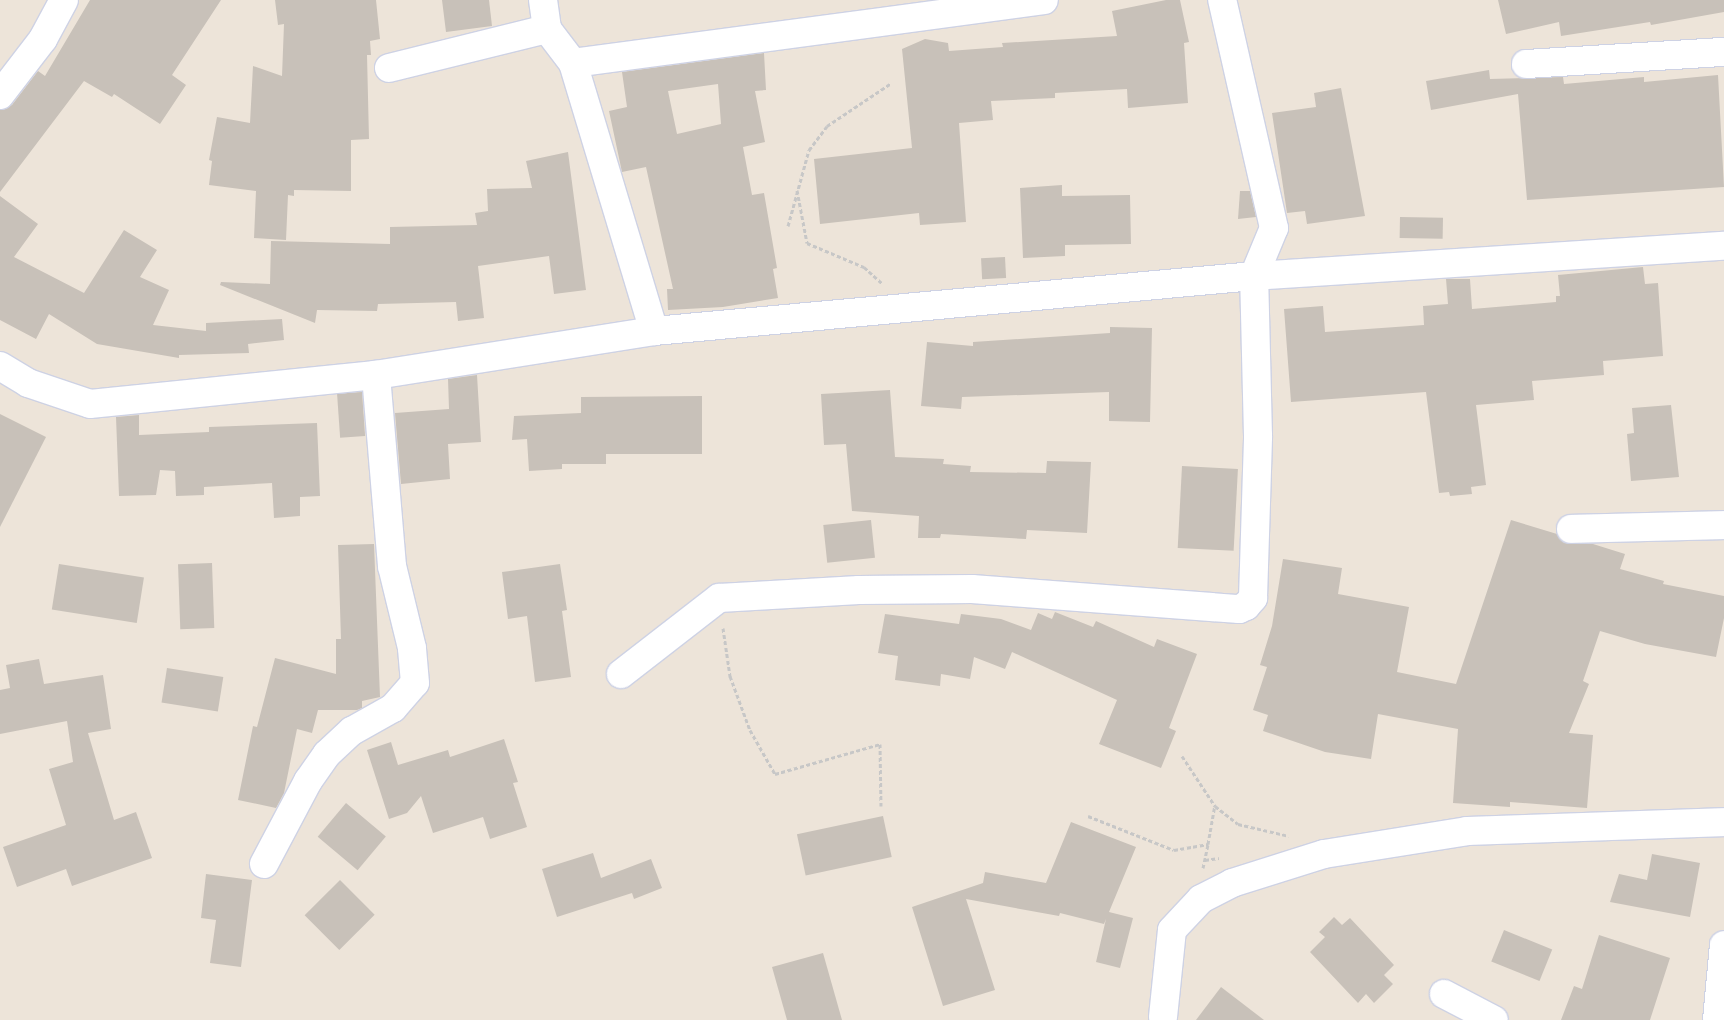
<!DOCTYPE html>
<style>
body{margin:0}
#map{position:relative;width:1724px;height:1020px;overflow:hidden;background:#ede4d9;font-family:"Varela Round",sans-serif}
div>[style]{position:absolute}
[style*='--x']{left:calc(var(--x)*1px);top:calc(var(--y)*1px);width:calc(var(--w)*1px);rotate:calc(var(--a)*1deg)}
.building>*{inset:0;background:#c8c1b9;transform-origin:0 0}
.path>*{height:3px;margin-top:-1.5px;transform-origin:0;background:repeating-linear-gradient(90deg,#c7c7c7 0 4px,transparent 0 6.5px)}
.roads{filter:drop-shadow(1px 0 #ced2e4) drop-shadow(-1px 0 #ced2e4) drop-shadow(0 1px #ced2e4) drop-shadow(0 -1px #ced2e4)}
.minor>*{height:28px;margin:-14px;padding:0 14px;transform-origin:14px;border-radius:14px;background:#fff}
span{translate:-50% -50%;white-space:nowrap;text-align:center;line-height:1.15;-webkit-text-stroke:4px #fff;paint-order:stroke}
</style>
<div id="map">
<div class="building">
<i style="clip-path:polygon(90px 0,221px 0,172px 75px,186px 85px,160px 124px,114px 94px,112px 97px,84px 81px,0 192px,0 110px,12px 105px,38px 71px,45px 76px)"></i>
<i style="clip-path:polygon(275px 0,376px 0,380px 39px,370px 41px,371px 55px,367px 55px,369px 139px,351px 140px,351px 191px,294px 190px,294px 196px,288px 195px,286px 240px,254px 238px,256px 191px,209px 185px,212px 161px,209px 160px,217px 117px,250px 123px,253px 66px,282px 76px,284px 24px,278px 25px)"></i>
<i style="clip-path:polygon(442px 0,489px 0,492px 26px,446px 32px)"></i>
<i style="clip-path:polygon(1166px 0,1180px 0,1189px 42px,1184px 43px,1188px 103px,1128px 108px,1127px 89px,1055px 93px,1055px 98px,991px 101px,993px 120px,959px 123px,966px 222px,920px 225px,919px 213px,820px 224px,814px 159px,912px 148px,902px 49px,925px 39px,948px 43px,949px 51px,1003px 47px,1002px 43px,1117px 36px,1112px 11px)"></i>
<i style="clip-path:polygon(1498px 0,1724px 0,1724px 12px,1651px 25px,1650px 22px,1561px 36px,1559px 22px,1506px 34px)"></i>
<i style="clip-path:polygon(evenodd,764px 53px,766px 90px,755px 91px,765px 142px,743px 147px,752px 195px,764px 193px,777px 268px,773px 269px,778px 298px,723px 307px,668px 310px,667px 289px,673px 289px,646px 167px,622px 172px,609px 111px,627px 107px,622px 72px,764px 53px,718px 84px,721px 124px,677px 134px,668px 91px,718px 84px)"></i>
<i style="clip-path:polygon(1489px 70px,1490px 79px,1563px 77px,1564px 84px,1644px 77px,1644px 82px,1718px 75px,1724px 187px,1527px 200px,1518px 94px,1431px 110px,1426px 81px)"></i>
<i style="clip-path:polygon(1341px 88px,1365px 216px,1307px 224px,1305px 211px,1287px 213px,1272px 113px,1316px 107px,1314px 93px)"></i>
<i style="clip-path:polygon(568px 152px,586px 290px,554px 294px,549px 256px,478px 266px,484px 318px,458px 321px,456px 302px,378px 304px,377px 311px,317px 310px,315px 323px,220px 285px,221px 282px,270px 284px,271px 241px,390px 244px,390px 227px,477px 225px,475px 213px,488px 211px,487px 189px,532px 188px,526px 161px)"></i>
<i style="clip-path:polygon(1062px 185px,1062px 196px,1130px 195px,1131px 244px,1065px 245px,1065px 256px,1023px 258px,1020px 188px)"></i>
<i style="clip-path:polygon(1240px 191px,1250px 191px,1256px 217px,1238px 219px)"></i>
<i style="clip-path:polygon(0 196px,38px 224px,14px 257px,84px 293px,124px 230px,157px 250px,140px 277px,169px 290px,153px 325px,206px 331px,206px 323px,282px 319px,284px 340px,248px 344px,249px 353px,179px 355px,179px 358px,97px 344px,49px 314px,36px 339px,0 320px)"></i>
<i style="left:1400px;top:217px;width:43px;height:21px;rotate:1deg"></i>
<i style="left:1005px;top:257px;width:21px;height:24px;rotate:87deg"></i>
<i style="clip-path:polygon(1643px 267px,1645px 284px,1658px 283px,1663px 356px,1603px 361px,1604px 375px,1532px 381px,1534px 400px,1476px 405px,1486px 485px,1471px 487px,1472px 494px,1450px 496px,1449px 492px,1439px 493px,1426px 392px,1291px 402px,1284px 309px,1323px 306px,1325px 332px,1424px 325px,1423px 306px,1448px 304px,1446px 279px,1470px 279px,1472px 309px,1556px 302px,1556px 296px,1560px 296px,1558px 275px)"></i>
<i style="clip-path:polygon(1110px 327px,1152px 328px,1150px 422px,1109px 421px,1109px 392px,962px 397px,961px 409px,921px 406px,927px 342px,973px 346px,973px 342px,1110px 333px)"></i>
<i style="clip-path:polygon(477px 375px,481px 442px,448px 444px,450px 479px,401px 484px,395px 413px,449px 409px,448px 379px)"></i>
<i style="clip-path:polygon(890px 390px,895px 457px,944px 459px,943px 464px,971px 466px,970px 472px,1046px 473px,1047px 461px,1091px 462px,1087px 533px,1027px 530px,1026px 539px,941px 534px,940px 538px,918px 538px,919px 516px,852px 511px,846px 444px,824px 445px,821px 394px)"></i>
<i style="left:362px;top:392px;width:44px;height:25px;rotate:86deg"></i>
<i style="clip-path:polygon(702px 396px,702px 454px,606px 454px,606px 464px,562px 464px,562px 469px,529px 471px,527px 439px,512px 440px,514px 416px,581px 413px,581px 397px)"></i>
<i style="clip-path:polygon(1671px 405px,1679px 477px,1631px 481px,1627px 434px,1634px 433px,1632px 408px)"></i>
<i style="clip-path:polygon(0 414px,46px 437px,0 527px)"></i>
<i style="clip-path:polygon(139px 415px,139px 435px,209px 432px,209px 427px,317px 423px,320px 496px,300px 497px,300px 516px,274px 518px,272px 483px,204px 487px,204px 495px,176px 496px,175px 471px,160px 470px,156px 495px,119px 496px,116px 417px)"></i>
<i style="left:1182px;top:466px;width:56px;height:82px;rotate:3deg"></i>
<i style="left:871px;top:520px;width:38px;height:48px;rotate:84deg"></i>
<i style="clip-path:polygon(1511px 520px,1557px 534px,1564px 543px,1593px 544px,1625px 554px,1620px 569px,1664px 581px,1663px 584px,1724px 596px,1724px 618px,1716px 657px,1645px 644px,1600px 631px,1583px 681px,1589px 684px,1569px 733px,1593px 735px,1587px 808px,1510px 802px,1510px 807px,1453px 803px,1458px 729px,1378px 714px,1371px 759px,1325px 752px,1263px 731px,1268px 715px,1253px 710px,1267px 667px,1260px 665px,1272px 626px,1283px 559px,1342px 568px,1338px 594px,1409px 607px,1397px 672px,1456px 684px)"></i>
<i style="clip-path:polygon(374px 544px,380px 697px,362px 701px,362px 708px,357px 710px,318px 710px,312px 733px,297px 729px,284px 793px,276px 808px,238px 800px,253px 726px,257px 727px,275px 658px,336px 674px,336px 639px,341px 639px,338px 545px)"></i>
<i style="left:212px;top:563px;width:65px;height:34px;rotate:88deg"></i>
<i style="left:59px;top:564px;width:86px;height:46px;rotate:9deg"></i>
<i style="clip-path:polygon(560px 564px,567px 610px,562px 611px,571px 677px,535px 682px,527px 616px,508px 619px,502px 572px)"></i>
<i style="clip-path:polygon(1055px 612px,1093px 627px,1096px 621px,1154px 647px,1157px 639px,1197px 654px,1169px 728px,1176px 731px,1161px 768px,1099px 744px,1117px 700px,1012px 652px,1005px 669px,974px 657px,970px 679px,941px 674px,940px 686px,895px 680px,898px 656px,878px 653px,885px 614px,959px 624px,961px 614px,1001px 619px,1031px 630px,1038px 613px,1052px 619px)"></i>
<i style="clip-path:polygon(39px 659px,44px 684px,103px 675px,111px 729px,88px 733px,114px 820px,136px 812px,152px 858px,72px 886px,66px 869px,17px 887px,3px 847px,66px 825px,49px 769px,73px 762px,67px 721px,0 734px,0 690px,10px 688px,6px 665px)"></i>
<i style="left:167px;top:668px;width:57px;height:35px;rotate:9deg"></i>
<i style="clip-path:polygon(504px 739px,518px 782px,513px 783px,527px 827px,490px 839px,483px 817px,433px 833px,421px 796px,407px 813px,389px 819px,367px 750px,391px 742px,398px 765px,448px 750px,450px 757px)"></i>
<i style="left:346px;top:803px;width:52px;height:44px;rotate:40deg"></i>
<i style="left:883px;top:816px;width:42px;height:88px;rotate:78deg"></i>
<i style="clip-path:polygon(1071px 822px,1136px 847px,1109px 912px,1133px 918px,1120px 968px,1096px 962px,1106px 919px,1104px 924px,1060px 913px,1059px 916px,966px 899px,995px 990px,943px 1006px,912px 907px,983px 883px,985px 872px,1046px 883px)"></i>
<i style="clip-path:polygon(593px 853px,601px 878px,651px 859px,662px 888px,634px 899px,632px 893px,557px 917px,542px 869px)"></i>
<i style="clip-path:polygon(1652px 854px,1700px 863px,1690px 917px,1610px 902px,1619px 874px,1647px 880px)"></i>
<i style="clip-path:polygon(206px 874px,252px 880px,241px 967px,210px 963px,216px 920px,201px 918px)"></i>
<i style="left:340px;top:880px;width:49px;height:50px;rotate:45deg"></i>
<i style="clip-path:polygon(1334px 917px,1342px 925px,1350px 918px,1394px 965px,1384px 975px,1393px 984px,1374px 1003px,1366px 994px,1358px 1003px,1310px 952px,1325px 937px,1319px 932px)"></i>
<i style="left:1504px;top:930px;width:52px;height:34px;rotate:22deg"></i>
<i style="clip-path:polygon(1599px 935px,1670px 958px,1650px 1020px,1561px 1020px,1574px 986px,1582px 989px)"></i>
<i style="clip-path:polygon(823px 953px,842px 1020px,787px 1020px,772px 967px)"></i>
<i style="clip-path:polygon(1221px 987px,1264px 1020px,1196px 1020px)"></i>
</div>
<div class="path">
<i style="--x:797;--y:190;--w:54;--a:79.3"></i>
<i style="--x:807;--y:243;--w:62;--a:22.8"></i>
<i style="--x:864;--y:267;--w:24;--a:42"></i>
<i style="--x:788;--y:226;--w:79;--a:-74.6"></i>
<i style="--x:809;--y:150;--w:30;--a:-53"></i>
<i style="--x:827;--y:126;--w:76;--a:-33.7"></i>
<i style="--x:723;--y:628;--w:49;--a:81.7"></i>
<i style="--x:730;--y:676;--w:58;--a:69.7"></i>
<i style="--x:750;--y:730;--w:51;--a:60.4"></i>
<i style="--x:775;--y:774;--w:109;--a:-15.9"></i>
<i style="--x:880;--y:744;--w:62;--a:89.1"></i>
<i style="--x:1182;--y:756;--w:60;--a:56.6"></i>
<i style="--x:1215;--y:806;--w:29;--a:38"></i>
<i style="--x:1238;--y:824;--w:52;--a:13.2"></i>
<i style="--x:1088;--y:816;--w:92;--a:21.6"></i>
<i style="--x:1174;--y:850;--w:35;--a:-10"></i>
<i style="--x:1208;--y:844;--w:39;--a:-80"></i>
<i style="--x:1205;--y:860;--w:14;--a:-8"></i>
<i style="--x:1203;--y:868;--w:25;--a:-78"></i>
</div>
<div class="roads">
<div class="minor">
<i style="--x:543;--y:0;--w:29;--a:82"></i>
<i style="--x:547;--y:29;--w:43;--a:52.6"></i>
<i style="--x:573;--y:63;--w:280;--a:73.2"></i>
<i style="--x:573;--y:63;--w:475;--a:-7.6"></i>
<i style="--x:1526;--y:64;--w:198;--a:-3.5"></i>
<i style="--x:389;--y:68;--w:163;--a:-13.9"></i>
<i style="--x:0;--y:95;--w:71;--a:-52.5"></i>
<i style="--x:43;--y:39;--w:44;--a:-61.7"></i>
<i style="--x:0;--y:366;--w:33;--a:31"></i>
<i style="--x:28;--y:383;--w:65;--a:18.7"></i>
<i style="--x:90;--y:404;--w:287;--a:-5.8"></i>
<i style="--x:376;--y:375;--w:281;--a:-9"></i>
<i style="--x:654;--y:331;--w:603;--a:-5.24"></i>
<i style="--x:1254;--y:276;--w:471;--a:-3.7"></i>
<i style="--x:1571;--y:529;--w:153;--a:-1.5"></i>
<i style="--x:621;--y:674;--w:124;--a:-37.8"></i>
<i style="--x:719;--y:598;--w:140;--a:-3.3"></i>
<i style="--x:859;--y:590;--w:113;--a:-0.5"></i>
<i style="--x:972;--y:589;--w:268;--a:4.3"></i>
<i style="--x:1239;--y:609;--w:8;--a:-23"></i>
<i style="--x:1246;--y:606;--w:11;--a:-49"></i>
<i style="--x:1253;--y:598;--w:162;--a:-88.2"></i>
<i style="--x:1258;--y:436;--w:160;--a:-91.4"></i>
<i style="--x:1254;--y:276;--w:52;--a:-67.4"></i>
<i style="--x:1274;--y:228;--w:234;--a:-102.8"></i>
<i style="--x:264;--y:864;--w:94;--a:-62.1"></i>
<i style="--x:308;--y:781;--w:33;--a:-55"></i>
<i style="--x:327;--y:754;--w:34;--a:-43"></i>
<i style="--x:352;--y:731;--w:47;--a:-29.3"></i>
<i style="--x:393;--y:708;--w:33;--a:-49"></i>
<i style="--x:415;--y:683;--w:35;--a:-95"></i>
<i style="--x:412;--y:648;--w:84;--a:-103.7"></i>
<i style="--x:392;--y:566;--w:192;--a:-94.8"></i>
<i style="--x:1444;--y:994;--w:56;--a:27.5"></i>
<i style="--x:1163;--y:1017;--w:87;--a:-84.1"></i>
<i style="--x:1172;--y:930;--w:42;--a:-46.9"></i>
<i style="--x:1201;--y:899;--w:35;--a:-27"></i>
<i style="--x:1232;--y:883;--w:96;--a:-17.5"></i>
<i style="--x:1324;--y:854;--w:145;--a:-9.1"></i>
<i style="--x:1467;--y:831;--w:257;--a:-2"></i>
<i style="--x:1717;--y:1020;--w:75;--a:-84.7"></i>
</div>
</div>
</div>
